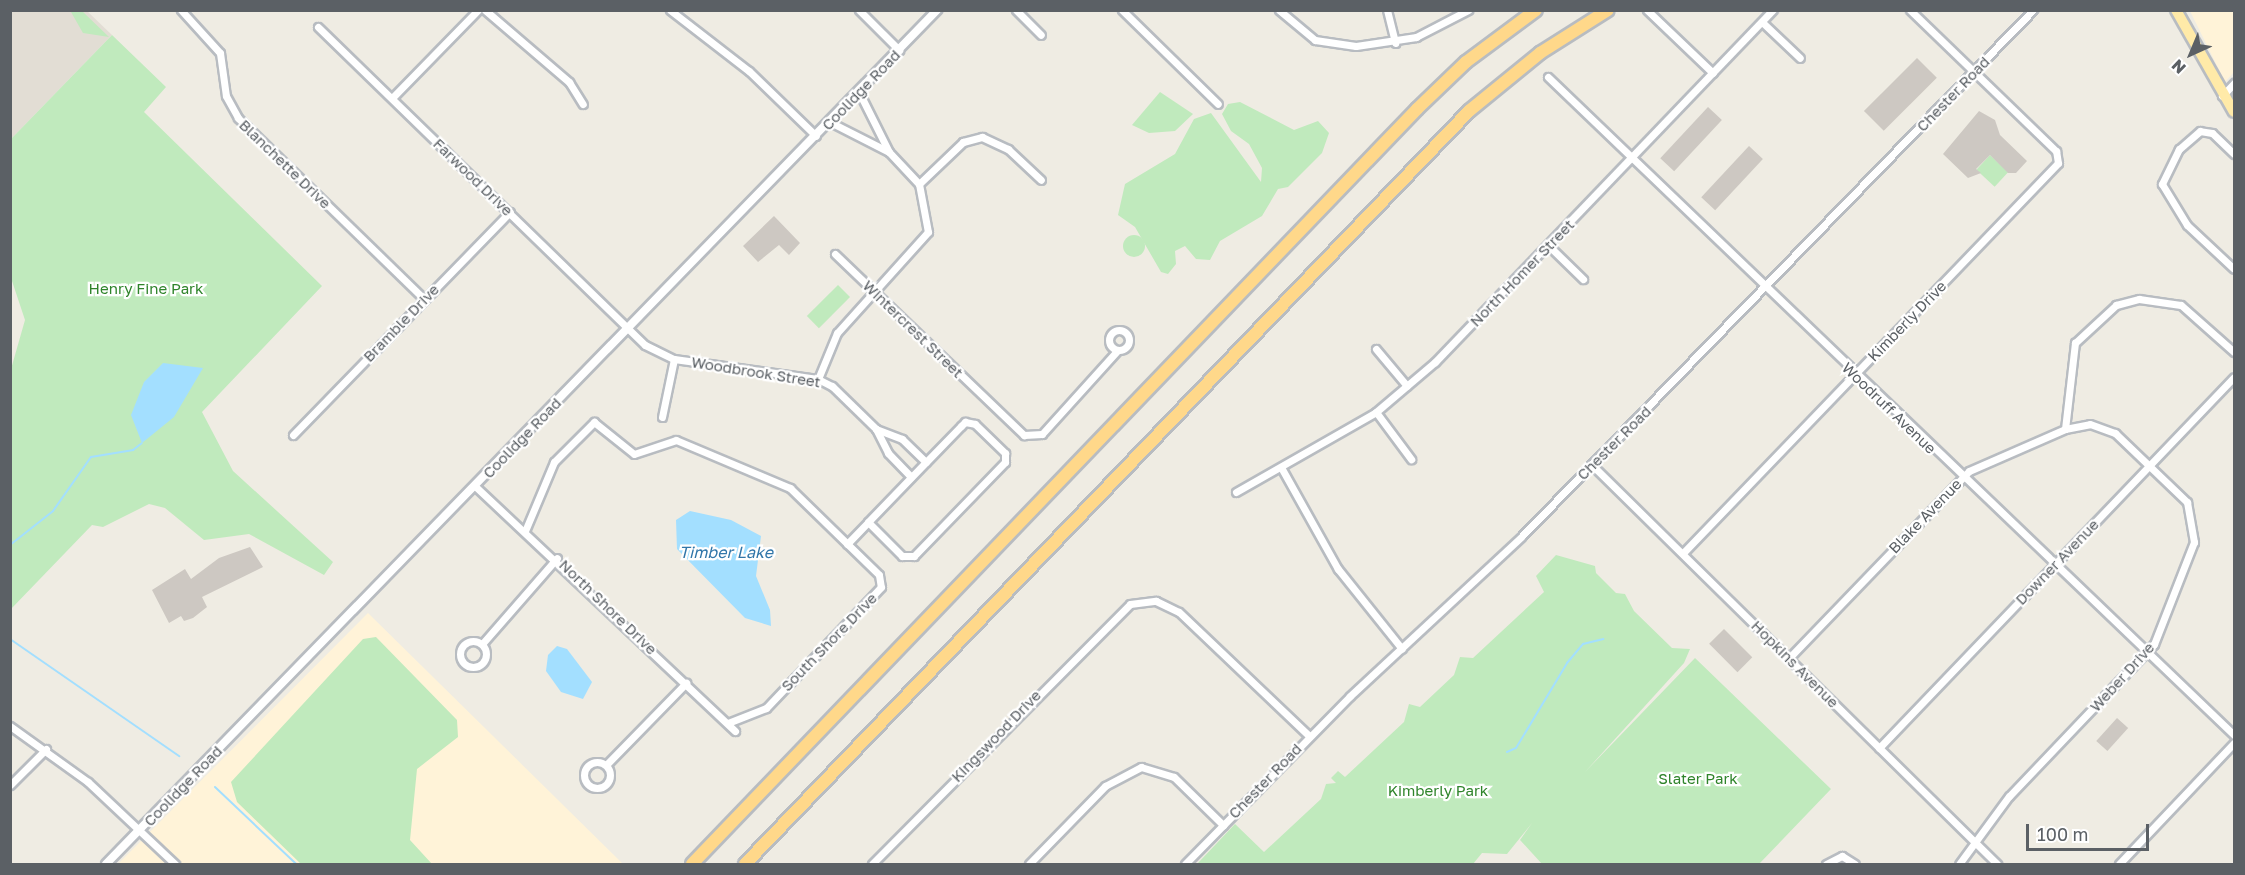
<!DOCTYPE html>
<style>
body{margin:0}
#map{position:relative;width:2245px;height:875px;overflow:hidden;background:#efece3;font-family:"Golos Text",sans-serif}
div>[style]{position:absolute}
[style*='--x']{left:calc(var(--x)*1px);top:calc(var(--y)*1px);width:calc(var(--w)*1px);rotate:calc(var(--a)*1deg)}
.commercial>*{inset:0;background:#fff3d8}
.education>*{inset:0;background:#e2ddd4}
.green>*{inset:0;background:#c0eabd;transform-origin:0 0}
.round{border-radius:50%}
.water>*{inset:0;background:#a3dfff}
.stream>*{height:2px;margin:-1px;padding:0 1px;transform-origin:1px;border-radius:1px;background:#a3dfff}
.building>*{inset:0;background:#cdc8c2;transform-origin:0 0}
.roads{filter:drop-shadow(2px 0 #b8bcc1) drop-shadow(-2px 0 #b8bcc1) drop-shadow(0 2px #b8bcc1) drop-shadow(0 -2px #b8bcc1)}
.minor>*{height:7px;margin:-3.5px;padding:0 3.5px;transform-origin:3.5px;border-radius:3.5px;background:#fff}
.minor>.ring{margin:-3.5px;padding:0;box-sizing:content-box;background:none;border:7px solid #fff;border-radius:50%}
.tertiary>*{height:8px;margin:-4px;padding:0 4px;transform-origin:4px;border-radius:4px;background:#fff}
.primary>*{height:10px;margin:-5px;padding:0 5px;transform-origin:5px;border-radius:5px;background:#ffeaa8}
.motorway>*{height:12px;margin:-6px;padding:0 6px;transform-origin:6px;border-radius:6px;background:#ffd88a}
span{translate:-50% -50%;white-space:nowrap;text-align:center;line-height:1.15;-webkit-text-stroke:4.5px #fff;paint-order:stroke}
.street-label{font-size:15px;color:#5b6065}
.park-label{font-size:15px;color:#2f842b}
.water-label{font-size:16px;color:#3176a9;font-style:italic}
.frame{position:absolute;inset:0;border:12px solid #5b6065;pointer-events:none}
.north{position:absolute;left:2161px;top:24px;width:60px;height:60px;-webkit-text-stroke:4px #fff;paint-order:stroke;rotate:224deg;font-size:16px;font-weight:700;line-height:24px;text-align:center;color:#5b6065}
.north::after{content:'';display:block;margin:auto;width:21px;height:27px;background:#5b6065;clip-path:polygon(50% 0,100% 100%,50% 72%,0 100%)}
.scale{position:absolute;left:2026px;top:824px;width:123px;height:27px;box-sizing:border-box;border:3px solid #5b6065;border-top:0;padding-left:8px;font-size:18px;line-height:21px;white-space:nowrap;color:#5b6065;-webkit-text-stroke:4px #fff;paint-order:stroke}
</style>
<div id="map">
<div class="commercial">
<i style="clip-path:polygon(2190px 11px,2234px 11px,2234px 72px,2225px 82px)"></i>
<i style="clip-path:polygon(368px 613px,623px 864px,118px 864px)"></i>
</div>
<div class="education">
<i style="clip-path:polygon(11px 11px,87px 11px,112px 35px,11px 139px)"></i>
</div>
<div class="green">
<i style="clip-path:polygon(64px 11px,82px 11px,109px 37px,83px 33px,71px 12px)"></i>
<i style="clip-path:polygon(112px 35px,166px 87px,144px 112px,322px 286px,202px 412px,233px 471px,333px 562px,324px 575px,249px 534px,204px 540px,165px 508px,149px 504px,103px 527px,92px 525px,11px 609px,11px 369px,25px 320px,11px 278px,11px 139px)"></i>
<i style="clip-path:polygon(1160px 92px,1193px 114px,1175px 131px,1149px 133px,1132px 125px)"></i>
<i style="clip-path:polygon(1240px 102px,1294px 130px,1318px 121px,1329px 133px,1322px 153px,1288px 187px,1278px 189px,1262px 216px,1220px 241px,1210px 260px,1196px 259px,1185px 246px,1175px 251px,1176px 264px,1168px 274px,1161px 272px,1135px 227px,1118px 215px,1125px 184px,1175px 154px,1194px 119px,1211px 113px,1261px 182px,1262px 168px,1249px 144px,1231px 131px,1222px 114px,1228px 104px)"></i>
<i style="left:1990px;top:155px;width:25px;height:20px;rotate:43deg"></i>
<i class="round" style="left:1123px;top:235px;width:22px;height:22px"></i>
<i style="left:838px;top:285px;width:17px;height:44px;rotate:45deg"></i>
<i style="clip-path:polygon(1556px 555px,1595px 566px,1596px 573px,1616px 593px,1625px 594px,1634px 611px,1672px 648px,1690px 649px,1684px 663px,1585px 772px,1695px 658px,1831px 789px,1759px 864px,1542px 864px,1520px 840px,1532px 823px,1507px 854px,1482px 853px,1473px 864px,1198px 863px,1235px 824px,1264px 852px,1321px 799px,1326px 784px,1336px 783px,1331px 778px,1338px 771px,1345px 777px,1404px 722px,1409px 704px,1420px 707px,1454px 675px,1460px 657px,1473px 658px,1544px 592px,1536px 576px)"></i>
<i style="clip-path:polygon(376px 637px,457px 720px,458px 737px,417px 769px,410px 840px,432px 864px,301px 864px,237px 802px,231px 782px,363px 639px)"></i>
</div>
<div class="water">
<i style="clip-path:polygon(163px 363px,203px 368px,174px 417px,142px 443px,131px 415px,144px 382px)"></i>
<i style="clip-path:polygon(690px 511px,731px 520px,761px 536px,756px 576px,770px 610px,771px 626px,745px 618px,677px 549px,676px 520px)"></i>
<i style="clip-path:polygon(557px 646px,567px 649px,592px 682px,583px 699px,561px 692px,546px 671px,548px 655px)"></i>
</div>
<div class="stream">
<i style="--x:10;--y:545;--w:55;--a:-38.3"></i>
<i style="--x:53;--y:511;--w:66;--a:-54.9"></i>
<i style="--x:91;--y:457;--w:43;--a:-9.5"></i>
<i style="--x:133;--y:450;--w:11;--a:-38"></i>
<i style="--x:10;--y:639;--w:206;--a:34.7"></i>
<i style="--x:1507;--y:752;--w:10;--a:-24"></i>
<i style="--x:1516;--y:748;--w:99;--a:-59"></i>
<i style="--x:1567;--y:663;--w:25;--a:-50"></i>
<i style="--x:1583;--y:644;--w:21;--a:-14"></i>
<i style="--x:215;--y:787;--w:112;--a:43.5"></i>
</div>
<div class="building">
<i style="left:1917px;top:58px;width:28px;height:75px;rotate:45deg"></i>
<i style="left:1708px;top:107px;width:19px;height:70px;rotate:43deg"></i>
<i style="clip-path:polygon(1979px 111px,1995px 120px,2000px 135px,2027px 161px,2016px 173px,2008px 173px,1990px 155px,1976px 169px,1981px 173px,1968px 178px,1943px 154px)"></i>
<i style="left:1749px;top:146px;width:19px;height:70px;rotate:43deg"></i>
<i style="clip-path:polygon(774px 216px,800px 243px,789px 255px,779px 245px,758px 262px,743px 246px)"></i>
<i style="clip-path:polygon(250px 547px,263px 567px,202px 597px,207px 607px,193px 618px,184px 621px,181px 616px,169px 623px,152px 590px,185px 569px,191px 579px,219px 558px)"></i>
<i style="left:1724px;top:629px;width:40px;height:21px;rotate:45deg"></i>
<i style="left:2117px;top:718px;width:15px;height:31px;rotate:42deg"></i>
</div>
<div class="roads">
<div class="minor">
<i style="--x:181;--y:10;--w:58;--a:47.8"></i>
<i style="--x:220;--y:53;--w:43;--a:82.1"></i>
<i style="--x:226;--y:96;--w:25;--a:61"></i>
<i style="--x:238;--y:118;--w:260;--a:44.2"></i>
<i style="--x:485;--y:10;--w:111;--a:40.6"></i>
<i style="--x:569;--y:82;--w:26;--a:58"></i>
<i style="--x:670;--y:10;--w:100;--a:37.7"></i>
<i style="--x:749;--y:71;--w:93;--a:44.1"></i>
<i style="--x:859;--y:10;--w:57;--a:45"></i>
<i style="--x:1016;--y:10;--w:35;--a:45"></i>
<i style="--x:1122;--y:10;--w:134;--a:44.4"></i>
<i style="--x:1279;--y:10;--w:47;--a:39.8"></i>
<i style="--x:1315;--y:40;--w:41;--a:8.3"></i>
<i style="--x:1356;--y:46;--w:61;--a:-8.5"></i>
<i style="--x:1416;--y:37;--w:59;--a:-27.4"></i>
<i style="--x:1387;--y:10;--w:34;--a:76"></i>
<i style="--x:1647;--y:10;--w:91;--a:43.7"></i>
<i style="--x:1762;--y:22;--w:52;--a:43.5"></i>
<i style="--x:318;--y:27;--w:456;--a:44.2"></i>
<i style="--x:645;--y:345;--w:32;--a:26"></i>
<i style="--x:674;--y:359;--w:145;--a:7.9"></i>
<i style="--x:818;--y:379;--w:16;--a:27"></i>
<i style="--x:832;--y:386;--w:62;--a:44.3"></i>
<i style="--x:876;--y:429;--w:27;--a:63"></i>
<i style="--x:888;--y:453;--w:33;--a:46"></i>
<i style="--x:1548;--y:77;--w:951;--a:43.81"></i>
<i style="--x:2222;--y:96;--w:18;--a:-47"></i>
<i style="--x:392;--y:98;--w:123;--a:-45.7"></i>
<i style="--x:830;--y:122;--w:66;--a:27"></i>
<i style="--x:889;--y:152;--w:67;--a:-116.6"></i>
<i style="--x:2234;--y:154;--w:30;--a:-136"></i>
<i style="--x:2212;--y:133;--w:12;--a:-171"></i>
<i style="--x:2200;--y:131;--w:28;--a:139"></i>
<i style="--x:2179;--y:149;--w:39;--a:116"></i>
<i style="--x:2162;--y:184;--w:48;--a:58.6"></i>
<i style="--x:2187;--y:225;--w:64;--a:43.1"></i>
<i style="--x:919;--y:184;--w:61;--a:-43.7"></i>
<i style="--x:963;--y:142;--w:20;--a:-15"></i>
<i style="--x:982;--y:137;--w:29;--a:25"></i>
<i style="--x:1008;--y:149;--w:45;--a:43.2"></i>
<i style="--x:1548;--y:245;--w:49;--a:44.2"></i>
<i style="--x:835;--y:254;--w:262;--a:43.8"></i>
<i style="--x:1024;--y:435;--w:18;--a:-3"></i>
<i style="--x:1042;--y:434;--w:113;--a:-47.9"></i>
<i class="ring" style="left:1109px;top:330px;width:13px;height:13px"></i>
<i style="--x:1376;--y:349;--w:48;--a:50"></i>
<i style="--x:818;--y:379;--w:50;--a:-67.6"></i>
<i style="--x:837;--y:333;--w:136;--a:-48"></i>
<i style="--x:928;--y:232;--w:49;--a:-100.6"></i>
<i style="--x:919;--y:184;--w:44;--a:-133.2"></i>
<i style="--x:1376;--y:412;--w:59;--a:53.3"></i>
<i style="--x:662;--y:417;--w:59;--a:-78.3"></i>
<i style="--x:876;--y:429;--w:28;--a:21"></i>
<i style="--x:902;--y:439;--w:33;--a:44"></i>
<i style="--x:2065;--y:429;--w:87;--a:-83.4"></i>
<i style="--x:2075;--y:343;--w:56;--a:-42.8"></i>
<i style="--x:2116;--y:305;--w:24;--a:-15"></i>
<i style="--x:2139;--y:299;--w:42;--a:8.1"></i>
<i style="--x:2181;--y:305;--w:71;--a:41.6"></i>
<i style="--x:293;--y:435;--w:311;--a:-45.8"></i>
<i style="--x:1592;--y:465;--w:569;--a:44.57"></i>
<i style="--x:1282;--y:469;--w:115;--a:60.8"></i>
<i style="--x:1338;--y:569;--w:102;--a:51.3"></i>
<i style="--x:476;--y:487;--w:356;--a:43.3"></i>
<i style="--x:1236;--y:492;--w:161;--a:-29.7"></i>
<i style="--x:1376;--y:412;--w:77;--a:-40.3"></i>
<i style="--x:1435;--y:362;--w:488;--a:-46.2"></i>
<i style="--x:525;--y:531;--w:75;--a:-67.2"></i>
<i style="--x:554;--y:462;--w:57;--a:-45"></i>
<i style="--x:594;--y:422;--w:51;--a:38.7"></i>
<i style="--x:634;--y:454;--w:44;--a:-18.4"></i>
<i style="--x:676;--y:440;--w:124;--a:22.8"></i>
<i style="--x:790;--y:488;--w:124;--a:44.3"></i>
<i style="--x:879;--y:575;--w:12;--a:81"></i>
<i style="--x:881;--y:587;--w:167;--a:133.5"></i>
<i style="--x:766;--y:708;--w:41;--a:158.5"></i>
<i style="--x:847;--y:544;--w:30;--a:-46"></i>
<i style="--x:868;--y:522;--w:83;--a:-46"></i>
<i style="--x:926;--y:462;--w:50;--a:-45.8"></i>
<i style="--x:961;--y:426;--w:6;--a:-45"></i>
<i style="--x:965;--y:422;--w:10;--a:11"></i>
<i style="--x:975;--y:424;--w:42;--a:44"></i>
<i style="--x:1005;--y:453;--w:9;--a:90"></i>
<i style="--x:1005;--y:462;--w:131;--a:134.1"></i>
<i style="--x:914;--y:556;--w:12;--a:180"></i>
<i style="--x:902;--y:556;--w:48;--a:-135"></i>
<i style="--x:1683;--y:553;--w:541;--a:-46.12"></i>
<i style="--x:2058;--y:163;--w:12;--a:-99"></i>
<i style="--x:2056;--y:151;--w:203;--a:-136"></i>
<i class="ring" style="left:460px;top:641px;width:19px;height:19px"></i>
<i style="--x:482;--y:644;--w:114;--a:-48.9"></i>
<i style="--x:1790;--y:657;--w:258;--a:-46.1"></i>
<i style="--x:1969;--y:471;--w:105;--a:-23.6"></i>
<i style="--x:2065;--y:429;--w:25;--a:-11"></i>
<i style="--x:2090;--y:424;--w:27;--a:20"></i>
<i style="--x:2115;--y:433;--w:100;--a:43.8"></i>
<i style="--x:2187;--y:502;--w:41;--a:80.1"></i>
<i style="--x:2194;--y:542;--w:110;--a:111.4"></i>
<i style="--x:2154;--y:644;--w:210;--a:133.6"></i>
<i style="--x:2009;--y:796;--w:84;--a:126.3"></i>
<i style="--x:10;--y:726;--w:96;--a:35.7"></i>
<i style="--x:88;--y:782;--w:120;--a:43.3"></i>
<i style="--x:1879;--y:748;--w:513;--a:-46.26"></i>
<i class="ring" style="left:584px;top:762px;width:19px;height:19px"></i>
<i style="--x:606;--y:765;--w:115;--a:-45.7"></i>
<i style="--x:10;--y:785;--w:51;--a:-45"></i>
<i style="--x:872;--y:864;--w:366;--a:-45.2"></i>
<i style="--x:1130;--y:604;--w:26;--a:-7"></i>
<i style="--x:1156;--y:601;--w:25;--a:26"></i>
<i style="--x:1179;--y:612;--w:180;--a:43.6"></i>
<i style="--x:1029;--y:864;--w:109;--a:-45.7"></i>
<i style="--x:1105;--y:786;--w:41;--a:-27.8"></i>
<i style="--x:1141;--y:767;--w:34;--a:17"></i>
<i style="--x:1174;--y:777;--w:69;--a:44.4"></i>
<i style="--x:1185;--y:864;--w:235;--a:-45.5"></i>
<i style="--x:1350;--y:696;--w:233;--a:-42.9"></i>
<i style="--x:1521;--y:537;--w:735;--a:-45.83"></i>
<i style="--x:1826;--y:864;--w:18;--a:-27"></i>
<i style="--x:1842;--y:856;--w:15;--a:32"></i>
<i style="--x:2119;--y:864;--w:167;--a:-46.5"></i>
</div>
<div class="tertiary">
<i style="--x:106;--y:864;--w:1192;--a:-45.78"></i>
</div>
<div class="primary">
<i style="--x:2176;--y:10;--w:117;--a:60.4"></i>
</div>
<div class="motorway">
<i style="--x:692;--y:864;--w:1047;--a:-46.16"></i>
<i style="--x:1417;--y:109;--w:68;--a:-43.8"></i>
<i style="--x:1466;--y:62;--w:87;--a:-36.6"></i>
<i style="--x:745;--y:864;--w:1045;--a:-46.12"></i>
<i style="--x:1469;--y:111;--w:92;--a:-39.2"></i>
<i style="--x:1540;--y:53;--w:80;--a:-32.3"></i>
</div>
</div>
<div class="street-label">
<span style="left:861px;top:90px;rotate:-46deg">Coolidge Road</span>
<span style="left:1953px;top:94px;rotate:-46deg">Chester Road</span>
<span style="left:285px;top:164px;rotate:44deg">Blanchette Drive</span>
<span style="left:473px;top:177px;rotate:44deg">Farwood Drive</span>
<span style="left:1522px;top:273px;rotate:-46deg">North Homer Street</span>
<span style="left:1907px;top:321px;rotate:-46deg">Kimberly Drive</span>
<span style="left:401px;top:323px;rotate:-46deg">Bramble Drive</span>
<span style="left:913px;top:329px;rotate:44deg">Wintercrest Street</span>
<span style="left:756px;top:372px;rotate:9deg">Woodbrook Street</span>
<span style="left:1889px;top:408px;rotate:44deg">Woodruff Avenue</span>
<span style="left:522px;top:438px;rotate:-46deg">Coolidge Road</span>
<span style="left:1614px;top:443px;rotate:-45deg">Chester Road</span>
<span style="left:1925px;top:516px;rotate:-46deg">Blake Avenue</span>
<span style="left:2057px;top:562px;rotate:-46deg">Downer Avenue</span>
<span style="left:608px;top:607px;rotate:44deg">North Shore Drive</span>
<span style="left:829px;top:642px;rotate:-46deg">South Shore Drive</span>
<span style="left:1795px;top:664px;rotate:45deg">Hopkins Avenue</span>
<span style="left:2122px;top:677px;rotate:-48deg">Weber Drive</span>
<span style="left:996px;top:736px;rotate:-46deg">Kingswood Drive</span>
<span style="left:1265px;top:781px;rotate:-46deg">Chester Road</span>
<span style="left:183px;top:786px;rotate:-46deg">Coolidge Road</span>
</div>
<div class="park-label">
<span style="left:146px;top:289px">Henry Fine Park</span>
<span style="left:1698px;top:779px">Slater Park</span>
<span style="left:1438px;top:791px">Kimberly Park</span>
</div>
<div class="water-label">
<span style="left:726px;top:552px">Timber Lake</span>
</div>
<div class="frame"></div>
<div class="north">N</div>
<div class="scale">100 m</div>
</div>
